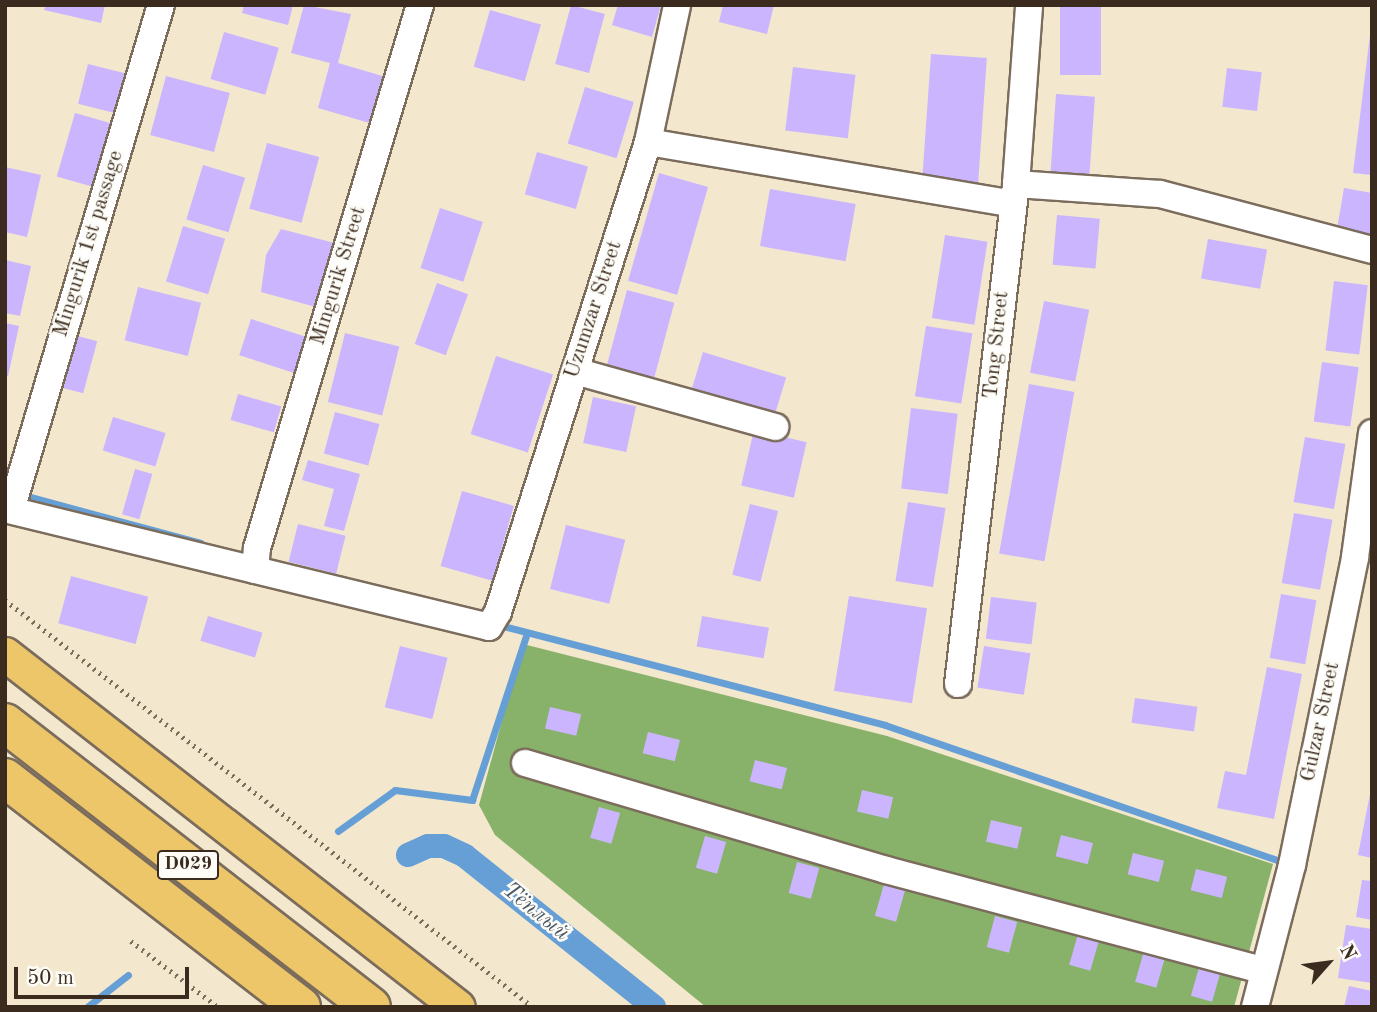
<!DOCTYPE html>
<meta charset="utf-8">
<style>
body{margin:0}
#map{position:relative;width:1377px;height:1012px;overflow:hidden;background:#f3e7ce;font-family:"Old Standard TT",serif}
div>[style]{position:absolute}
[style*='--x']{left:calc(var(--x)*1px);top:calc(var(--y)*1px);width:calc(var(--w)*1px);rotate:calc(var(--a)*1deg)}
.forest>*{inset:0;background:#88b269}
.stream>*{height:7px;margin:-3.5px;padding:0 3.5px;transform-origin:3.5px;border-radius:3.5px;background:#669fd5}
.canal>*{height:24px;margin:-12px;padding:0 12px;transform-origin:12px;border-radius:12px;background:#669fd5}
.building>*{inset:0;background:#cab5fe;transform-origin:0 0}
.path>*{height:4.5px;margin-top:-2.25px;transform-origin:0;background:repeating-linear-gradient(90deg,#7b6c5c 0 2px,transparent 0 7px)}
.roads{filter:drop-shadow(2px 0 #7b6c5c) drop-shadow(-2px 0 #7b6c5c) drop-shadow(0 2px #7b6c5c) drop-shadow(0 -2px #7b6c5c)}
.minor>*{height:26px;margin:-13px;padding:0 13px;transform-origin:13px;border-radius:13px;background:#fff}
.major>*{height:33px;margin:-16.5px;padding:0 16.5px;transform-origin:16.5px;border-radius:16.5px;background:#ecc669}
.highway>*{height:38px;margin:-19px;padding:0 19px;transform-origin:19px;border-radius:19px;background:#ecc669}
span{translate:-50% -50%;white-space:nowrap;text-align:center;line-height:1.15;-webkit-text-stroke:5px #fdfcf7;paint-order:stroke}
.shield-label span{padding:2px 5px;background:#fdfcf7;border:2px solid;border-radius:5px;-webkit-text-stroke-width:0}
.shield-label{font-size:19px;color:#3b2a1e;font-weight:700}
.street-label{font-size:21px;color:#3b2a1e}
.water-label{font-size:23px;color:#4c5967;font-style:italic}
.frame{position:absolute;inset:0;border:7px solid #3b2a1e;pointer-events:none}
.north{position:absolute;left:1293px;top:928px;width:70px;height:70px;-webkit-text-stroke:5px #fdfcf7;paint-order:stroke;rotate:62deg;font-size:19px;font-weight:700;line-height:28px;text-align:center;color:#3b2a1e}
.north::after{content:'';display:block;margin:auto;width:24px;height:32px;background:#3b2a1e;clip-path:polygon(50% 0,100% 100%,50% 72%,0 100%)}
.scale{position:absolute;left:14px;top:967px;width:175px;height:32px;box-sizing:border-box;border:4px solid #3b2a1e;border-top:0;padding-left:9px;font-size:21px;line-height:24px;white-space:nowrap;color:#3b2a1e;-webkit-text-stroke:5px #fdfcf7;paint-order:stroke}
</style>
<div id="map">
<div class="forest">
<i style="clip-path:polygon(523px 644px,887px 736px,1273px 864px,1234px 1007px,706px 1007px,495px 835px,479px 805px)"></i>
</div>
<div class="stream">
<i style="--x:19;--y:494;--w:188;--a:15.1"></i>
<i style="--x:495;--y:624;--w:403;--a:14.5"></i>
<i style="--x:885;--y:725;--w:422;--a:19"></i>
<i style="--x:338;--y:831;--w:70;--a:-35.7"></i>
<i style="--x:395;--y:790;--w:78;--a:7.4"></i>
<i style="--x:472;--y:800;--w:176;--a:-71.8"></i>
<i style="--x:87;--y:1007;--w:52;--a:-38"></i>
</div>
<div class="canal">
<i style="--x:408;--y:855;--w:22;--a:-24"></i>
<i style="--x:428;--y:846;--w:16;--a:0"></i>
<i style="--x:444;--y:846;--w:23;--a:25"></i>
<i style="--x:465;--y:856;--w:242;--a:38.6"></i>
</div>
<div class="building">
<i style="clip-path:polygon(46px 5px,105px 5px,101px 23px,44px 10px)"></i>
<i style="clip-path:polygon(244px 5px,293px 5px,288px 25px,242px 13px)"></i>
<i style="clip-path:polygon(304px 5px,351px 14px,338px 63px,386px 77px,373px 124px,318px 108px,330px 63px,291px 53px)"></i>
<i style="left:571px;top:5px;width:35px;height:61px;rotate:15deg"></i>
<i style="clip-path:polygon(618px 5px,661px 5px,652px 37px,612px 25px)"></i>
<i style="clip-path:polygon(723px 5px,774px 5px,767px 34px,719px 22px)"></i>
<i style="left:1060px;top:5px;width:41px;height:70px"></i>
<i style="left:490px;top:10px;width:53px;height:59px;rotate:16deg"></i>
<i style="left:224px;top:32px;width:57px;height:49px;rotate:16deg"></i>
<i style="clip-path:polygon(1370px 35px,1372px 35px,1372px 175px,1353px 173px)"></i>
<i style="left:931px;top:54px;width:56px;height:134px;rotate:4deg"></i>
<i style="left:88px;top:64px;width:40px;height:41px;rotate:14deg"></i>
<i style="left:793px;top:67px;width:63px;height:64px;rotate:7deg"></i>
<i style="left:1227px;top:68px;width:35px;height:39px;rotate:7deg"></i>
<i style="left:166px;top:76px;width:66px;height:61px;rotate:15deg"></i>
<i style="left:585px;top:87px;width:51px;height:59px;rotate:17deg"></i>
<i style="left:1056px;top:94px;width:39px;height:83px;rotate:4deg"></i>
<i style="left:75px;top:113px;width:41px;height:66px;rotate:16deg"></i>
<i style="left:267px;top:143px;width:54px;height:68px;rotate:15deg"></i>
<i style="left:537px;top:152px;width:53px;height:44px;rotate:16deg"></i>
<i style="left:203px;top:165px;width:44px;height:57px;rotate:17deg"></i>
<i style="clip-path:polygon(5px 167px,41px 175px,27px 237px,5px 232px)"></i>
<i style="left:659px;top:173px;width:51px;height:112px;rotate:16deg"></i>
<i style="clip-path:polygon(1344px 188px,1372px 193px,1372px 241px,1336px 235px)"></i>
<i style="left:770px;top:189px;width:87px;height:58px;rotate:10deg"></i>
<i style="left:440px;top:208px;width:45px;height:63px;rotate:18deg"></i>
<i style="left:1057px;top:215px;width:43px;height:50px;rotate:5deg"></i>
<i style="left:183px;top:226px;width:44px;height:58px;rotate:17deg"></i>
<i style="clip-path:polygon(281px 229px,342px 245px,323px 309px,261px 292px,266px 255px)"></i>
<i style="left:945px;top:235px;width:43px;height:84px;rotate:9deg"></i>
<i style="left:1208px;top:239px;width:60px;height:40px;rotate:10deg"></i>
<i style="clip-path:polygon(5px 260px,31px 266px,20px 316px,5px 313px)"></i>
<i style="left:1334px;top:281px;width:34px;height:70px;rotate:7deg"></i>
<i style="left:437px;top:283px;width:33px;height:65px;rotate:20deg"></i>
<i style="left:138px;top:287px;width:65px;height:55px;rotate:14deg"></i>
<i style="left:627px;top:290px;width:49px;height:81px;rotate:15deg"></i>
<i style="left:1044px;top:301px;width:46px;height:73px;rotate:11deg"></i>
<i style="left:251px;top:319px;width:60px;height:38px;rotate:18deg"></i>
<i style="clip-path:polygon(5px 323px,19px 326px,8px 376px,5px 376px)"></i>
<i style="left:926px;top:326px;width:47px;height:71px;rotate:9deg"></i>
<i style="left:345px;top:333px;width:56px;height:71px;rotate:14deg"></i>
<i style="left:74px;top:335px;width:24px;height:54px;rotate:15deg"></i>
<i style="left:703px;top:352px;width:87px;height:42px;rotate:17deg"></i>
<i style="left:496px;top:356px;width:60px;height:82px;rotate:18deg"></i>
<i style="left:1322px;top:362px;width:37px;height:60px;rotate:8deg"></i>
<i style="left:1029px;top:384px;width:46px;height:172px;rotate:10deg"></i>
<i style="left:238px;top:394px;width:45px;height:27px;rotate:16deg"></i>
<i style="left:593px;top:397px;width:44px;height:47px;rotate:12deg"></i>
<i style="left:911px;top:408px;width:47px;height:81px;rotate:7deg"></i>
<i style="left:335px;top:412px;width:46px;height:43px;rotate:15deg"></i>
<i style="left:113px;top:417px;width:55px;height:35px;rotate:17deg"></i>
<i style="left:754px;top:430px;width:54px;height:57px;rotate:13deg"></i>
<i style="left:1305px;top:437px;width:41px;height:66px;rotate:10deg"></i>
<i style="clip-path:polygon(308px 460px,360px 474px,344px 531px,324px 526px,334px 489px,302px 480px)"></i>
<i style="left:135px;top:469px;width:18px;height:47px;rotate:16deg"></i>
<i style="left:462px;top:491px;width:54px;height:78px;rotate:16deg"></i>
<i style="left:908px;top:502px;width:38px;height:80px;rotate:9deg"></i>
<i style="left:750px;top:504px;width:29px;height:73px;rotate:14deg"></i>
<i style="left:1294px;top:513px;width:39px;height:71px;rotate:10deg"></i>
<i style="left:298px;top:524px;width:49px;height:39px;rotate:14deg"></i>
<i style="left:566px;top:525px;width:61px;height:66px;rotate:14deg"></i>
<i style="left:71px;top:576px;width:80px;height:49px;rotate:15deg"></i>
<i style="left:1281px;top:594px;width:36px;height:65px;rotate:10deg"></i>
<i style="left:849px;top:596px;width:79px;height:96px;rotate:9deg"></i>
<i style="left:991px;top:597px;width:46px;height:42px;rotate:7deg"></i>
<i style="left:208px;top:616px;width:57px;height:26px;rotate:17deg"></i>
<i style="left:702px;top:616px;width:68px;height:31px;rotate:10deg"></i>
<i style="left:400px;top:646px;width:49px;height:63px;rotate:14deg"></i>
<i style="left:984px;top:646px;width:47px;height:42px;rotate:9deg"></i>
<i style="clip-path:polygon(1267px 667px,1302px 674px,1274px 819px,1217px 808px,1225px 771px,1246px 775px)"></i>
<i style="left:1135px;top:698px;width:63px;height:25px;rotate:8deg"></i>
<i style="left:550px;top:707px;width:32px;height:22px;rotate:13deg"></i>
<i style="left:648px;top:732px;width:33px;height:22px;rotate:14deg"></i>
<i style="left:755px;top:760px;width:33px;height:22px;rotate:14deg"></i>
<i style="clip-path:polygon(1372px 784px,1372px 858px,1358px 855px)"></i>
<i style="left:862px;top:790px;width:32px;height:22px;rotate:13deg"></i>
<i style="left:599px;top:807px;width:22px;height:32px;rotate:16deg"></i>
<i style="left:991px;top:820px;width:32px;height:22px;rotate:13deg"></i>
<i style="left:1061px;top:835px;width:33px;height:22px;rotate:14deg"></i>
<i style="left:705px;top:836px;width:22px;height:33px;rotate:16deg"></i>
<i style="left:1133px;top:853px;width:32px;height:22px;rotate:14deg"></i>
<i style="left:797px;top:862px;width:23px;height:32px;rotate:15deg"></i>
<i style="left:1196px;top:869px;width:32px;height:22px;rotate:14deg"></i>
<i style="clip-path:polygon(1362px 880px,1372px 881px,1372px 920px,1356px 917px)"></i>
<i style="left:884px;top:884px;width:22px;height:33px;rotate:16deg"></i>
<i style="left:995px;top:916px;width:23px;height:32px;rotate:15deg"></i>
<i style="clip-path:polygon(1346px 925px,1372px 929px,1372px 983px,1338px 978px)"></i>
<i style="left:1078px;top:934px;width:22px;height:32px;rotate:16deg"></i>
<i style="left:1144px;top:951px;width:22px;height:32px;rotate:16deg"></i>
<i style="left:1200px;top:964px;width:22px;height:33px;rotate:16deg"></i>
<i style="clip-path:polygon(1349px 986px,1372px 991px,1372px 1007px,1344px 1007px)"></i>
</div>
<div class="path">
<i style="--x:5;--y:600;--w:667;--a:37.63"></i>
<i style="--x:131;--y:941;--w:109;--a:37.2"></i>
</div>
<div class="roads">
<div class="minor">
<i style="--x:648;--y:142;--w:370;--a:9.6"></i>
<i style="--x:1016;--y:184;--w:144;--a:4"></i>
<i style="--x:1160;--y:194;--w:219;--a:14.8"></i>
<i style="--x:575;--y:371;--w:208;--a:15.6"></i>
<i style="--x:5;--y:509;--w:498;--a:13.7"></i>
<i style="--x:489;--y:627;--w:17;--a:-59"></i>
<i style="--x:498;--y:612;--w:493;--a:-72.3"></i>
<i style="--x:648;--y:142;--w:140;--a:-78"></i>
<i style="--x:11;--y:510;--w:527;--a:-73.46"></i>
<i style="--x:255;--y:570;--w:22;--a:-85"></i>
<i style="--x:257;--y:548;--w:567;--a:-73.29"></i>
<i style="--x:958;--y:684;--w:503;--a:-83.38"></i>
<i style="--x:1016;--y:184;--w:179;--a:-85.8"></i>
<i style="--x:525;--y:763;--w:377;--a:16.5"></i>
<i style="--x:886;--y:870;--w:390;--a:14.9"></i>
<i style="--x:1255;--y:1007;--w:147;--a:-75.4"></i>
<i style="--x:1292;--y:865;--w:314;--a:-78.4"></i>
<i style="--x:1355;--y:557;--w:125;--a:-82.2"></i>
</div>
<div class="major">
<i style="--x:5;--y:654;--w:574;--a:37.93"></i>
</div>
<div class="highway">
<i style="--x:5;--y:723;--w:463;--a:37.8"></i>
<i style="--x:5;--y:778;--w:374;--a:37.7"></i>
</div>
</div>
<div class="shield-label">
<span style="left:188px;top:865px">D029</span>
</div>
<div class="street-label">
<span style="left:89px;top:244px;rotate:-73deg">Mingurik 1st passage</span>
<span style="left:339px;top:276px;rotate:-73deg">Mingurik Street</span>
<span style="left:594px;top:310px;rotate:-72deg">Uzumzar Street</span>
<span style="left:997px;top:345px;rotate:-84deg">Tong Street</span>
<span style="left:1321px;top:722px;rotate:-78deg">Gulzar Street</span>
</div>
<div class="water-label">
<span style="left:536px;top:912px;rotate:39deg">Тёплый</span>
</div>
<div class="frame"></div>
<div class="north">N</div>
<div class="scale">50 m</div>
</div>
